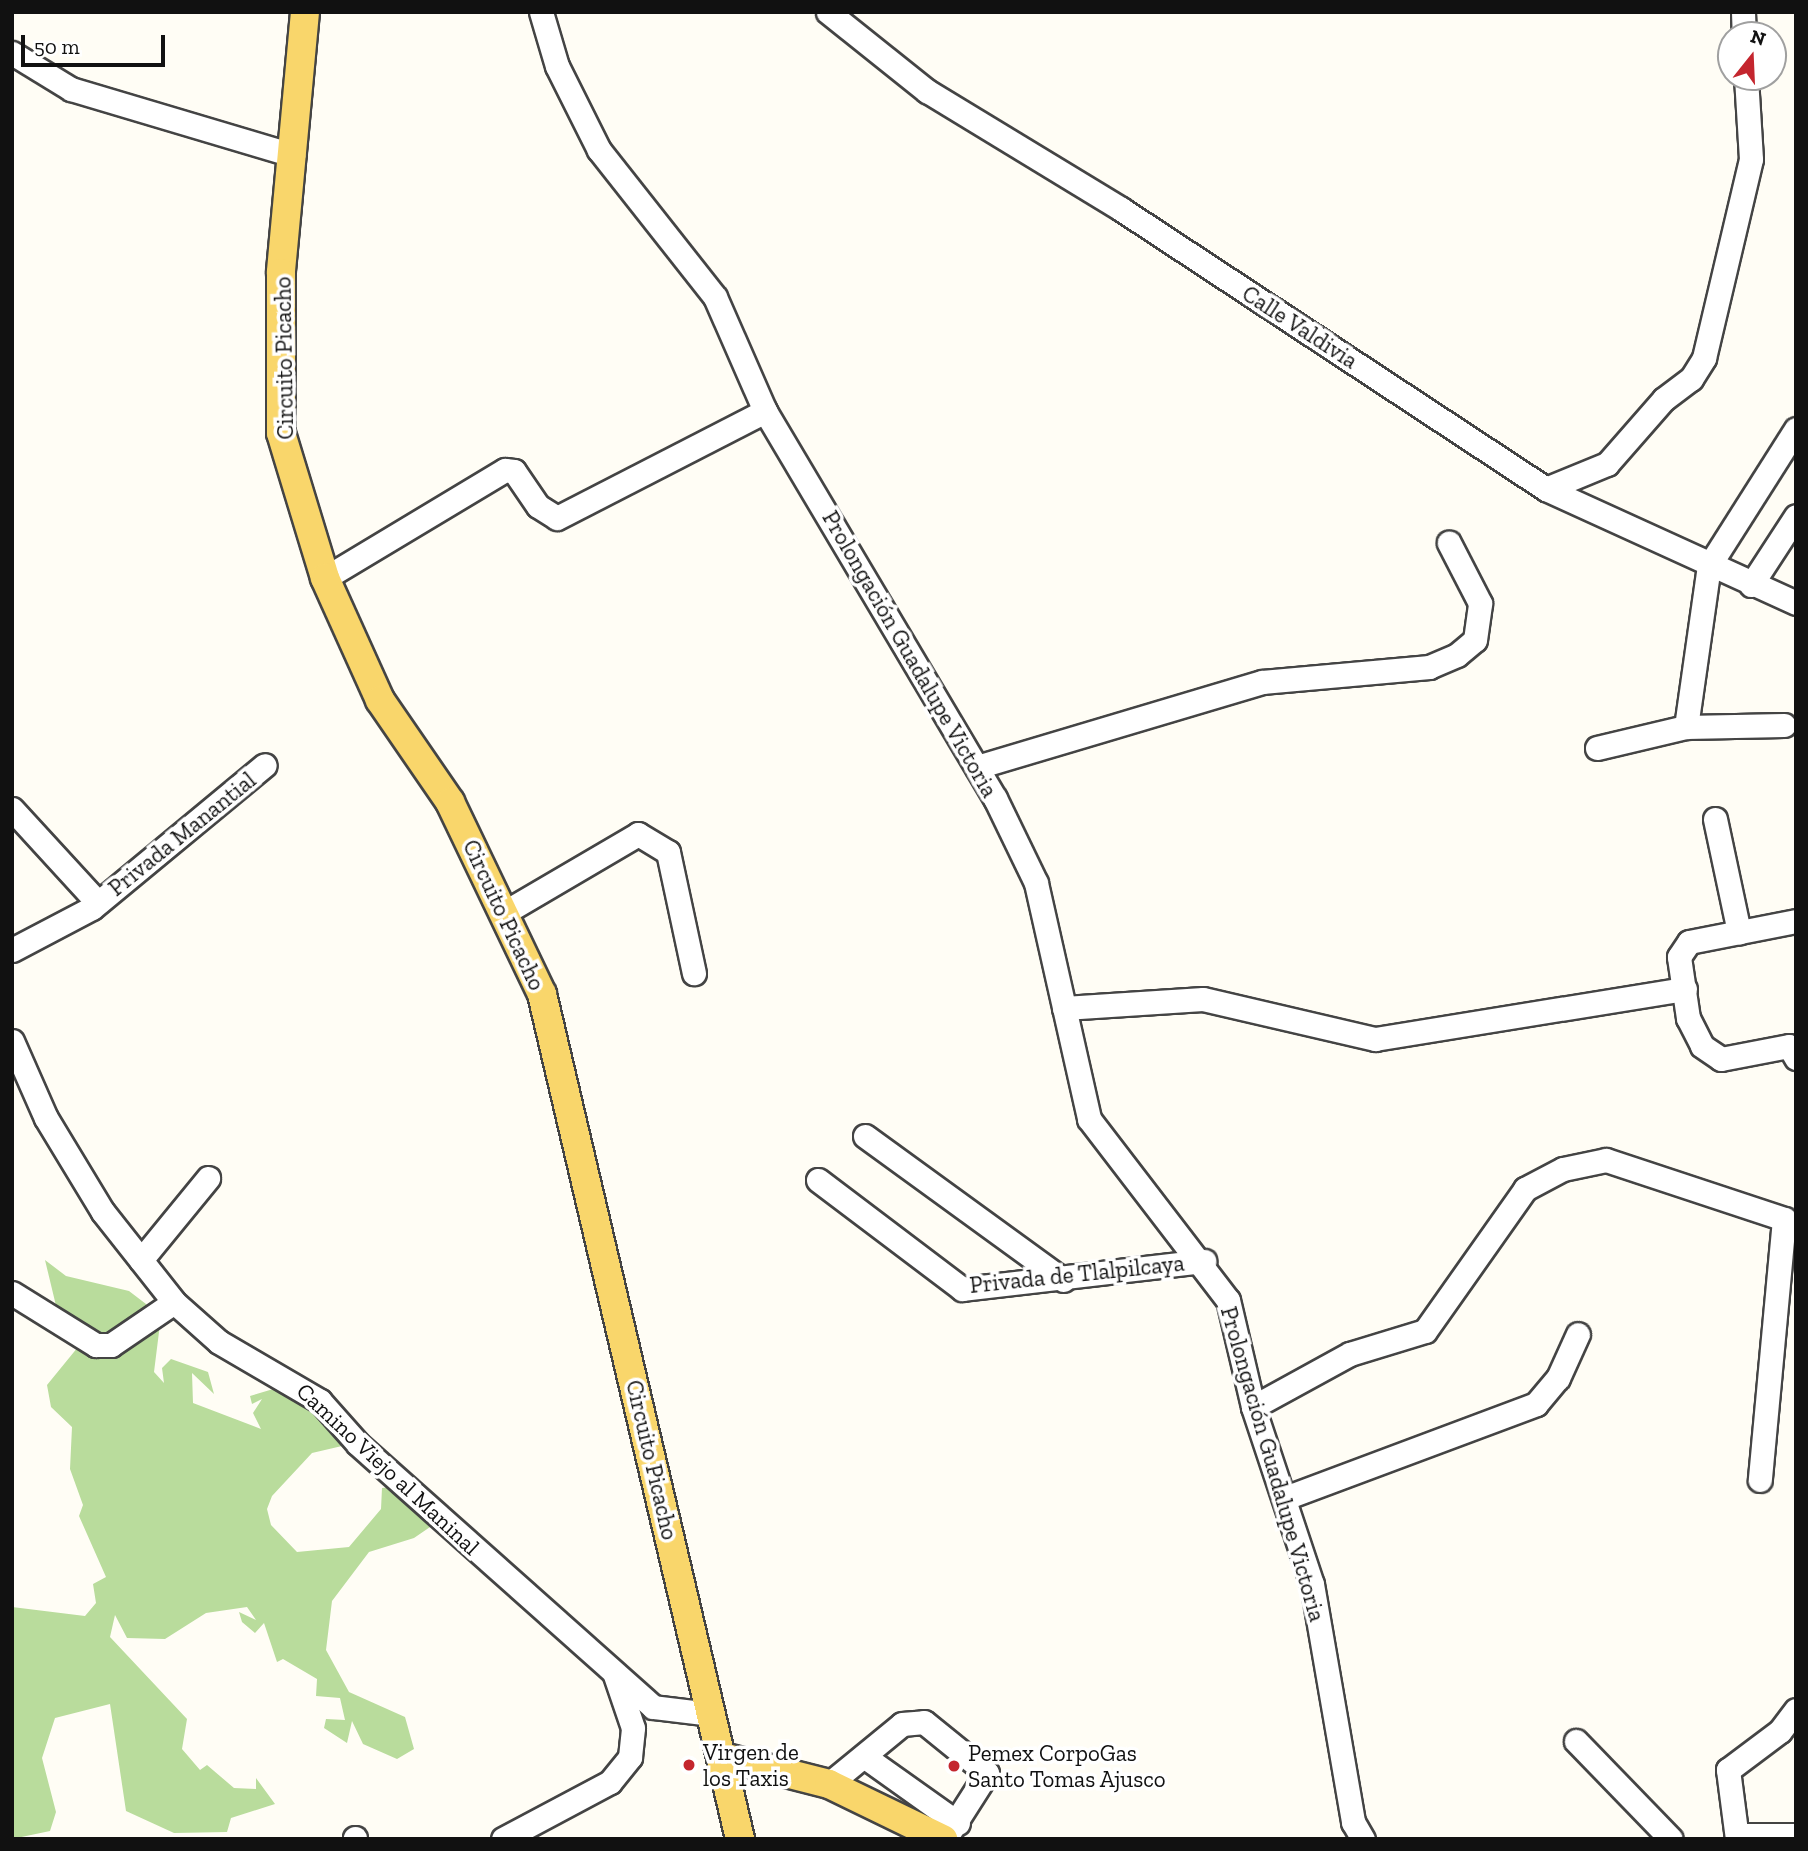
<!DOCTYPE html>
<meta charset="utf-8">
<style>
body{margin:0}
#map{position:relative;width:1808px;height:1851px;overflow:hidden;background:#fffdf5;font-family:"Zilla Slab",serif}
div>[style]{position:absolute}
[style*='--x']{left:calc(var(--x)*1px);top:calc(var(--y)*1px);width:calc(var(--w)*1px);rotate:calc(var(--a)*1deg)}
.forest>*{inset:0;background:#b9dc9c}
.roads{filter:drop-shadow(2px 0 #444) drop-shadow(-2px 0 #444) drop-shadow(0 2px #444) drop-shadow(0 -2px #444)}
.minor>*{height:23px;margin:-11.5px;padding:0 11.5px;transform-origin:11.5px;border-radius:11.5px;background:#fff}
.major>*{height:28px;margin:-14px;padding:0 14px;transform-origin:14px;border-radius:14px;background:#f9d66b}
.dots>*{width:19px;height:19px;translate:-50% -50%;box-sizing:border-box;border:4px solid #fff;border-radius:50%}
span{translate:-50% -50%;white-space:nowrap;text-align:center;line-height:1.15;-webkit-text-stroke:7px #fff;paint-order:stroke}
.street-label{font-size:23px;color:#111}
.poi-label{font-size:23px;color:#111}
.left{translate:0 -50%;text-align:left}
.frame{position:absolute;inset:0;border:14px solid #111;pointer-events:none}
.north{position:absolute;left:1717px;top:21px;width:70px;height:70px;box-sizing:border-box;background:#fff;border:2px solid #a0a0a0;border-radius:50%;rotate:18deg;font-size:19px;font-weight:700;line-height:28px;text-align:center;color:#111}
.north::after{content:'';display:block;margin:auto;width:24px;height:32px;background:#c4262e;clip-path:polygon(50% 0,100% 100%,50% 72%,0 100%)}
.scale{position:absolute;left:21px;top:35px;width:144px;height:32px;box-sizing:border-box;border:4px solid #111;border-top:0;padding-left:9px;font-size:21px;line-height:24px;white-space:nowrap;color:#111;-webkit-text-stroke:5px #fff;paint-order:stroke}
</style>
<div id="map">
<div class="forest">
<i style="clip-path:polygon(45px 1260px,66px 1276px,129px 1291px,146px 1304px,160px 1324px,154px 1372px,164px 1383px,162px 1368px,171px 1359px,208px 1372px,214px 1394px,192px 1373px,193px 1403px,261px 1429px,253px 1413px,262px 1399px,252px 1404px,250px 1396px,290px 1384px,347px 1430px,372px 1439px,312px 1453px,272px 1496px,267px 1509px,271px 1525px,297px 1552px,349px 1547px,381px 1509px,382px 1488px,410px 1485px,452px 1512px,414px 1538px,369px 1552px,332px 1601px,326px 1650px,349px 1692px,405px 1717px,414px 1749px,397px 1759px,363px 1744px,352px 1721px,347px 1743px,324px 1728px,326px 1719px,345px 1720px,340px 1698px,316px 1696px,317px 1679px,283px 1659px,277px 1662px,264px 1623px,255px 1633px,242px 1622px,239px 1612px,256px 1620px,247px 1607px,206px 1613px,165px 1639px,127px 1638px,115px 1615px,110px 1637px,187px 1719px,182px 1749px,200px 1770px,207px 1765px,234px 1788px,256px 1789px,256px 1778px,275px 1804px,231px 1818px,227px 1832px,174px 1833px,126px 1811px,110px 1704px,55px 1718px,42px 1758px,56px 1812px,50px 1831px,12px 1839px,12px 1607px,85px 1616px,96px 1603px,93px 1584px,106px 1577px,79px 1516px,83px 1505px,70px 1469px,72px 1427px,51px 1407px,47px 1385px,78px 1347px,54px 1318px,45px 1328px,44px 1316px,58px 1314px)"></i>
</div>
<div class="roads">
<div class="minor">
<i style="--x:541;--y:12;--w:56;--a:73.5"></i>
<i style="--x:557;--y:66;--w:94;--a:63.4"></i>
<i style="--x:599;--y:150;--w:187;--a:51.7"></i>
<i style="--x:715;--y:297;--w:124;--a:66.3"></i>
<i style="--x:765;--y:411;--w:450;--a:59.3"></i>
<i style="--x:995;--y:798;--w:94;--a:64.2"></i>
<i style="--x:1036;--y:883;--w:242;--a:77.3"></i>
<i style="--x:1089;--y:1119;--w:228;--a:52.5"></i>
<i style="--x:1228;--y:1300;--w:110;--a:76.8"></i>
<i style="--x:1253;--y:1407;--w:187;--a:71.6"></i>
<i style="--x:1312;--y:1584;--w:242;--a:80.2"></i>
<i style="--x:1353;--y:1822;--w:20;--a:60"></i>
<i style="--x:828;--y:12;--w:127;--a:38.6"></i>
<i style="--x:927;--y:91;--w:227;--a:31.3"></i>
<i style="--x:1121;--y:209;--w:509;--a:33.38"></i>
<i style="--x:1546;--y:489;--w:275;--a:24.5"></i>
<i style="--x:1743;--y:12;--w:23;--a:88"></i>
<i style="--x:12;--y:53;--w:69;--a:31.4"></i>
<i style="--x:71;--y:89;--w:232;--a:16.6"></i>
<i style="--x:1546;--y:489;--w:66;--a:-22.3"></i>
<i style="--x:1607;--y:464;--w:86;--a:-48.8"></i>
<i style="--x:1664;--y:399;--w:34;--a:-37"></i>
<i style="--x:1691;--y:379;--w:25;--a:-58"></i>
<i style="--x:1704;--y:358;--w:204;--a:-76.7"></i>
<i style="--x:1751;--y:159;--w:82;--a:-93.5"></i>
<i style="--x:325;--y:578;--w:210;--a:-31"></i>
<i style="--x:505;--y:470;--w:9;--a:6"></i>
<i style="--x:514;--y:471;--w:42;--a:55.6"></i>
<i style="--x:538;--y:506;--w:22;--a:32"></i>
<i style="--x:557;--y:518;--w:234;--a:-27.2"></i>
<i style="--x:1751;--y:585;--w:82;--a:-56.9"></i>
<i style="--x:1686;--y:727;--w:163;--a:-81.9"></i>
<i style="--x:1709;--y:566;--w:162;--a:-57.6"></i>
<i style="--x:1597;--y:748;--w:91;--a:-13.3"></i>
<i style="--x:1686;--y:727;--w:98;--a:-1.2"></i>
<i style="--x:977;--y:767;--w:297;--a:-16.6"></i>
<i style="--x:1262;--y:682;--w:168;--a:-5.1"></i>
<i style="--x:1429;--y:667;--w:30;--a:-23"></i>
<i style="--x:1457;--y:655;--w:23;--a:-40"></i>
<i style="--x:1475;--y:640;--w:37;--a:-82"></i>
<i style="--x:1480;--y:603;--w:68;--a:-117.3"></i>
<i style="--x:12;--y:809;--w:127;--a:47.5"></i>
<i style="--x:1715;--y:819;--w:116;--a:78"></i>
<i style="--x:507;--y:911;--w:152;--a:-30.4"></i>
<i style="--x:638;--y:834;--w:35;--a:31"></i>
<i style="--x:668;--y:852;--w:124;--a:77.9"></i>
<i style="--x:1796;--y:921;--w:109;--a:168.9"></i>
<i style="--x:1689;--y:942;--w:18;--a:124"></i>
<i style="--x:1679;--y:957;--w:62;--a:81.6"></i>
<i style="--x:1688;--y:1018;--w:31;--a:63"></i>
<i style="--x:1702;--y:1046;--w:23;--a:34"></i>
<i style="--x:1721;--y:1059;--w:69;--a:-10.8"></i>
<i style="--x:1789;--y:1046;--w:14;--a:60"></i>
<i style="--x:12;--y:950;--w:90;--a:-27.7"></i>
<i style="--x:92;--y:908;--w:224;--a:-39.6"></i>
<i style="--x:1064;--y:1008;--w:139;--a:-3.7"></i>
<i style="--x:1203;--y:999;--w:177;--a:13.1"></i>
<i style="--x:1375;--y:1039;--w:314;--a:-9.2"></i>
<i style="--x:12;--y:1041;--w:84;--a:66.2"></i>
<i style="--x:46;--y:1118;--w:110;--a:58.8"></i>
<i style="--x:103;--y:1212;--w:115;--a:51.7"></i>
<i style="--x:174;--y:1302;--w:60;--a:41.6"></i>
<i style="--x:219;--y:1342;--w:117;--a:30.3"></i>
<i style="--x:320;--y:1401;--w:57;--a:48.5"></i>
<i style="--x:358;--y:1444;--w:395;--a:41.7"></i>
<i style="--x:653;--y:1707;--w:58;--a:6.9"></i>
<i style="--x:865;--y:1136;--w:245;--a:36"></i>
<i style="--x:818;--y:1180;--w:181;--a:37.1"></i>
<i style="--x:962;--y:1289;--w:244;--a:-6.6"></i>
<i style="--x:141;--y:1260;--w:106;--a:-50.7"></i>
<i style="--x:12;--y:1293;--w:99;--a:31.8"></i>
<i style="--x:96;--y:1345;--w:15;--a:0"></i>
<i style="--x:111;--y:1345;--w:76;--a:-34.3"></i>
<i style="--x:1253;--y:1407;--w:111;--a:-28.7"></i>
<i style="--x:1350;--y:1354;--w:78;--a:-17"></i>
<i style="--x:1425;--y:1331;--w:174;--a:-54.8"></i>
<i style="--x:1525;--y:1189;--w:43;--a:-27.8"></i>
<i style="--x:1563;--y:1169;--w:44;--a:-11.8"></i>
<i style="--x:1606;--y:1160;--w:188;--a:18.3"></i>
<i style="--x:1784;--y:1219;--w:262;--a:95.3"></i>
<i style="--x:1285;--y:1498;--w:268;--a:-20.5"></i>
<i style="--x:1536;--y:1404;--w:34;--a:-50"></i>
<i style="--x:1558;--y:1378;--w:48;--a:-65.6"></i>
<i style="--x:1576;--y:1741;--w:136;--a:45.9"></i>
<i style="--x:865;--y:1757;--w:114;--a:35.4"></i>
<i style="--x:829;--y:1784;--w:94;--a:-39.4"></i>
<i style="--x:902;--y:1724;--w:22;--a:-5"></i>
<i style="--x:924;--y:1722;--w:81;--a:39"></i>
<i style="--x:987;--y:1773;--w:78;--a:122.5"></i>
<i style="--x:1737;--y:1835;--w:59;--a:0"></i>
<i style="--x:355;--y:1838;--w:1;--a:90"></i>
<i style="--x:503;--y:1839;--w:121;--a:-28"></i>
<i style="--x:610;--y:1782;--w:32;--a:-51"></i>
<i style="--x:630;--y:1757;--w:29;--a:-84"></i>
<i style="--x:633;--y:1728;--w:56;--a:-108.8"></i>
<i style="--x:1737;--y:1839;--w:70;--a:-97.4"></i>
<i style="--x:1728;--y:1770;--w:65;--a:-36.9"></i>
<i style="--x:1780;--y:1731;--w:26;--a:-53"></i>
</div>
<div class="major">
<i style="--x:305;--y:12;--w:262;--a:95.3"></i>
<i style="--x:281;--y:273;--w:160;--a:90"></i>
<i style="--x:281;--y:433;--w:152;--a:73.1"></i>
<i style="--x:325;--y:578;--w:134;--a:65.7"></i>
<i style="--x:380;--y:700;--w:124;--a:55.5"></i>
<i style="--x:450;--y:802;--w:213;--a:64.4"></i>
<i style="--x:542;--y:994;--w:868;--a:76.81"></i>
<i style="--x:723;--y:1757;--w:109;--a:14.3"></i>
<i style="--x:829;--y:1784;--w:127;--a:25.8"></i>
</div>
</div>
<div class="dots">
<i style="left:689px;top:1765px;background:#c4262e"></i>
<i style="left:954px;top:1766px;background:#c4262e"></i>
</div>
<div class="street-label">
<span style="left:1300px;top:327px;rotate:33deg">Calle Valdivia</span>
<span style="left:284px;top:358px;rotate:-91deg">Circuito Picacho</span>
<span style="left:910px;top:654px;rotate:60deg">Prolongación Guadalupe Victoria</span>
<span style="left:182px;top:834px;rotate:-39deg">Privada Manantial</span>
<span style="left:504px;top:915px;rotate:65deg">Circuito Picacho</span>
<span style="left:1077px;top:1274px;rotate:-6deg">Privada de Tlalpilcaya</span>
<span style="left:652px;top:1460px;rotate:77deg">Circuito Picacho</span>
<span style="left:1273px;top:1464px;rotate:74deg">Prolongación Guadalupe Victoria</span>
<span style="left:388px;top:1469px;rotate:43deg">Camino Viejo al Maninal</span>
</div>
<div class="poi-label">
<span class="left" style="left:703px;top:1765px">Virgen de<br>los Taxis</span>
<span class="left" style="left:968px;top:1766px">Pemex CorpoGas<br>Santo Tomas Ajusco</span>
</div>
<div class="frame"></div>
<div class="north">N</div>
<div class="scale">50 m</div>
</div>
